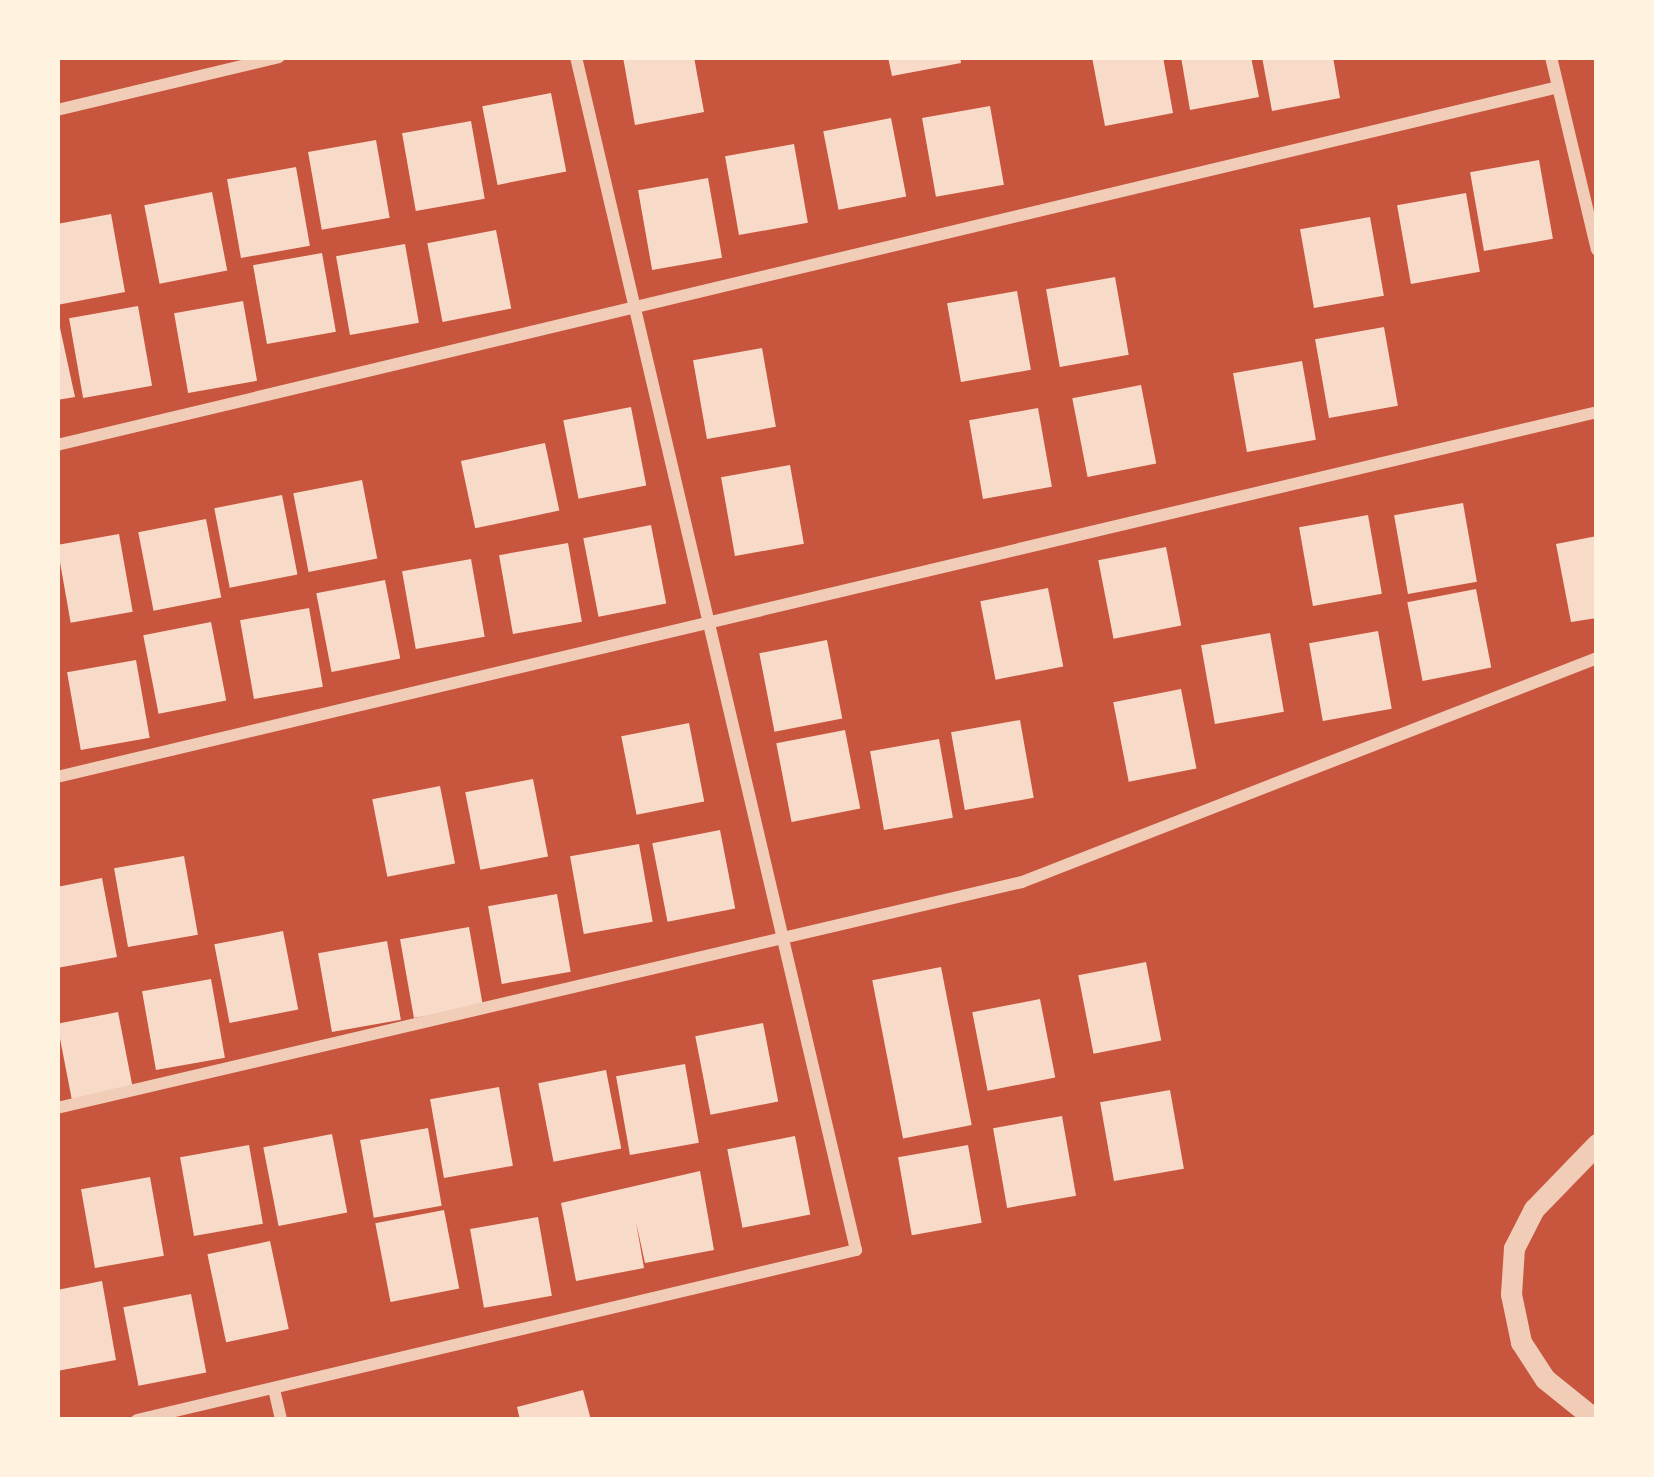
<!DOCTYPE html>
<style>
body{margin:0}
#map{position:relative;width:1654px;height:1477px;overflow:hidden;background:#c8553d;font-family:"Sofia Sans Condensed",sans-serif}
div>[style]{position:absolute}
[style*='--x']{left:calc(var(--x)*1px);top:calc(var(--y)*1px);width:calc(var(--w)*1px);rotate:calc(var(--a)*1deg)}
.building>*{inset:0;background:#f7dbc8;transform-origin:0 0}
.minor>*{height:12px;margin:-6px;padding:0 6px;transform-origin:6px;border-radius:6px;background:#f1ccb7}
.tertiary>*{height:21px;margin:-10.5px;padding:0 10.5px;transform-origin:10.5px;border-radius:10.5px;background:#f1ccb7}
span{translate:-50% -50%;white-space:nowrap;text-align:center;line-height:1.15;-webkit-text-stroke:12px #fff3e0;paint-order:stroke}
.frame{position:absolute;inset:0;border:60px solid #fff3e0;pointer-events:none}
</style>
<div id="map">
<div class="building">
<i style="clip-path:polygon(623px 57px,694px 57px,704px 112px,635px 125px)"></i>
<i style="clip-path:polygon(888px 57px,960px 57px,961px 63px,892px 76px)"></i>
<i style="clip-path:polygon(1092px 57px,1163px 57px,1173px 113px,1105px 126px)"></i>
<i style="clip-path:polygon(1181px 57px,1251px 57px,1259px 97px,1190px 110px)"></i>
<i style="clip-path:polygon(1262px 57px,1333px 57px,1340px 98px,1272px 111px)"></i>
<i style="left:551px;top:93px;width:80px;height:70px;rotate:79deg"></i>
<i style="left:990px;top:106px;width:80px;height:69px;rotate:80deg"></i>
<i style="left:891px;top:118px;width:80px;height:69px;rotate:79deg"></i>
<i style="left:471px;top:121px;width:79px;height:70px;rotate:80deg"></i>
<i style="left:376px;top:140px;width:79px;height:69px;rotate:80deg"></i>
<i style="left:794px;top:144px;width:80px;height:70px;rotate:80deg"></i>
<i style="left:1539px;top:160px;width:80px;height:70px;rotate:80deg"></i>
<i style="left:296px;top:167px;width:80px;height:70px;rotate:80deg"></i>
<i style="left:708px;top:178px;width:81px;height:71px;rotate:80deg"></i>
<i style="left:212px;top:192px;width:80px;height:69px;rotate:79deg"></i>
<i style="left:1466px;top:193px;width:80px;height:70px;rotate:80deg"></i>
<i style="clip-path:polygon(111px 214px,125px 292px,57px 305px,57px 224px)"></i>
<i style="left:1370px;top:217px;width:80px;height:71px;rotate:80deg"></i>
<i style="left:496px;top:230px;width:80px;height:70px;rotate:79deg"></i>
<i style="left:405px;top:244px;width:80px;height:70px;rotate:80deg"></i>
<i style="left:322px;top:253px;width:80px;height:70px;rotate:80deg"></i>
<i style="left:1115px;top:277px;width:79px;height:70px;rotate:80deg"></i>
<i style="left:1017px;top:291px;width:80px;height:71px;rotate:80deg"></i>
<i style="left:243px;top:301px;width:81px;height:70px;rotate:80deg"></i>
<i style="left:138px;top:306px;width:81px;height:70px;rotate:80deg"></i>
<i style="clip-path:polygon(57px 314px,75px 397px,57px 400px)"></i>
<i style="left:1384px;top:327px;width:80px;height:70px;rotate:80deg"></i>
<i style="left:762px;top:348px;width:80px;height:70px;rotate:80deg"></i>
<i style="left:1302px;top:361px;width:80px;height:70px;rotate:80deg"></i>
<i style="left:1141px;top:385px;width:80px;height:70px;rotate:79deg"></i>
<i style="left:631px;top:407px;width:80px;height:69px;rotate:79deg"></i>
<i style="left:1038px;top:408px;width:80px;height:70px;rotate:80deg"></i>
<i style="left:545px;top:443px;width:69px;height:86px;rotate:78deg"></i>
<i style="left:790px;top:465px;width:80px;height:70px;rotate:80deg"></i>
<i style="left:362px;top:480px;width:80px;height:70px;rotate:79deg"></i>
<i style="left:282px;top:495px;width:81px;height:69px;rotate:79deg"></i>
<i style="left:1463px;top:503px;width:80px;height:70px;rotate:80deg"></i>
<i style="left:1368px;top:515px;width:80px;height:70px;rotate:80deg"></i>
<i style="left:206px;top:519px;width:80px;height:69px;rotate:79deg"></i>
<i style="left:651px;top:525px;width:80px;height:69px;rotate:79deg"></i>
<i style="left:119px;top:534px;width:79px;height:63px;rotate:80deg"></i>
<i style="clip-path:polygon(1597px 536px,1597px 618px,1571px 622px,1556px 544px)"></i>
<i style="left:568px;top:543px;width:80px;height:70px;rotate:80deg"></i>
<i style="left:1166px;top:547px;width:80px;height:69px;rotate:79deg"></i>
<i style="left:471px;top:559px;width:79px;height:70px;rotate:80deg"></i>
<i style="left:385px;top:580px;width:80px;height:70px;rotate:79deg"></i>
<i style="left:1048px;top:588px;width:80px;height:69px;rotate:79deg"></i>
<i style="left:1476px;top:589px;width:80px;height:70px;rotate:79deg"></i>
<i style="left:309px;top:608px;width:80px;height:70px;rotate:80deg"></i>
<i style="left:211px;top:622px;width:80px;height:69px;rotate:79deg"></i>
<i style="left:1378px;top:631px;width:79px;height:70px;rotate:80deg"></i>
<i style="left:1270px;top:633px;width:80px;height:70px;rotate:80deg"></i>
<i style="left:827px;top:640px;width:80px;height:69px;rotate:79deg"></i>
<i style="left:136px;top:660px;width:79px;height:70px;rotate:80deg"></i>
<i style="left:1181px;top:689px;width:81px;height:69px;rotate:79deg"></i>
<i style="left:1020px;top:720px;width:79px;height:70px;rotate:80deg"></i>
<i style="left:689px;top:723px;width:80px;height:69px;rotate:79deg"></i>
<i style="left:845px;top:730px;width:80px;height:70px;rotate:79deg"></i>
<i style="left:939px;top:739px;width:80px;height:70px;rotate:80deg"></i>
<i style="left:533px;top:779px;width:79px;height:69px;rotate:79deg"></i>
<i style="left:440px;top:786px;width:79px;height:69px;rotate:79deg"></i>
<i style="left:720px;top:830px;width:80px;height:69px;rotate:79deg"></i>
<i style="left:639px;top:844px;width:79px;height:70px;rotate:80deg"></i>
<i style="left:184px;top:856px;width:80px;height:71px;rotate:80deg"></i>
<i style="clip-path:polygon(102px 878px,117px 957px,57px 968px,57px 887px)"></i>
<i style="left:557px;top:894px;width:79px;height:70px;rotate:80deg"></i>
<i style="left:469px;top:927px;width:80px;height:70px;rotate:80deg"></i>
<i style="left:283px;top:931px;width:80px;height:70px;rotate:79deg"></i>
<i style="left:387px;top:941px;width:80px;height:70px;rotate:80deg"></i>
<i style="left:1146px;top:962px;width:80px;height:69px;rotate:79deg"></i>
<i style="left:941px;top:967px;width:161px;height:70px;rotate:79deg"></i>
<i style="left:211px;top:979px;width:80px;height:70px;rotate:80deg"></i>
<i style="left:1040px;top:999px;width:80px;height:69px;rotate:79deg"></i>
<i style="left:118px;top:1012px;width:79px;height:62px;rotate:79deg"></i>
<i style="left:763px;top:1023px;width:80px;height:69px;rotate:79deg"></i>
<i style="left:685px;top:1064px;width:80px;height:70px;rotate:80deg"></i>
<i style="left:606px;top:1070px;width:80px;height:69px;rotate:79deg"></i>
<i style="left:499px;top:1087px;width:80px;height:70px;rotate:80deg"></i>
<i style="left:1170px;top:1090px;width:80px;height:71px;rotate:80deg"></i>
<i style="left:1062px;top:1116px;width:81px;height:70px;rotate:80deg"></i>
<i style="left:428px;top:1128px;width:79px;height:69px;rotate:80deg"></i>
<i style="left:332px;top:1134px;width:80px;height:70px;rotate:79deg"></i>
<i style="left:795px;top:1136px;width:80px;height:69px;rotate:79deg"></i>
<i style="left:249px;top:1145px;width:80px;height:70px;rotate:80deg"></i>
<i style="left:968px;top:1145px;width:79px;height:71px;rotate:80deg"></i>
<i style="clip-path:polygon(700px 1171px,714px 1250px,645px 1263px,636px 1222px,644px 1268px,576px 1281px,561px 1203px)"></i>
<i style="left:150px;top:1177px;width:80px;height:70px;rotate:80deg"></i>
<i style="left:444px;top:1210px;width:80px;height:70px;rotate:79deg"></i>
<i style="left:538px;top:1217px;width:80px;height:69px;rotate:80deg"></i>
<i style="left:270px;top:1241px;width:90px;height:64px;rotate:78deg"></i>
<i style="clip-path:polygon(102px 1281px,116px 1360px,57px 1371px,57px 1290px)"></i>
<i style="left:191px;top:1294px;width:80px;height:69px;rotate:79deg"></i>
<i style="clip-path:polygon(583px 1390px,591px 1420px,520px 1420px,517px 1407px)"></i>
</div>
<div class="minor">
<i style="--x:1551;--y:57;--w:198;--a:76.6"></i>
<i style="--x:57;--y:110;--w:228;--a:-13.4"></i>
<i style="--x:57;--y:445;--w:1543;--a:-13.41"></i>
<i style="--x:57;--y:777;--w:1583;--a:-13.33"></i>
<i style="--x:57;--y:1108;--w:991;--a:-13.18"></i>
<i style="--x:1022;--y:882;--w:617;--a:-21.28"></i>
<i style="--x:274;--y:1389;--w:32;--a:77"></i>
<i style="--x:137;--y:1420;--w:739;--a:-13.3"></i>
<i style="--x:856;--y:1250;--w:1225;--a:-103.21"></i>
</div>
<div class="tertiary">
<i style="--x:1596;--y:1420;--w:65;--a:-141.2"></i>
<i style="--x:1545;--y:1379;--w:44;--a:-123"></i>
<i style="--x:1521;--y:1342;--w:49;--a:-101.8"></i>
<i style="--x:1511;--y:1294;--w:46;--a:-86.3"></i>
<i style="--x:1514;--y:1248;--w:44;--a:-62.9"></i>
<i style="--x:1534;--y:1209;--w:91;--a:-45.9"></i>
</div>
<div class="frame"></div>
</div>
